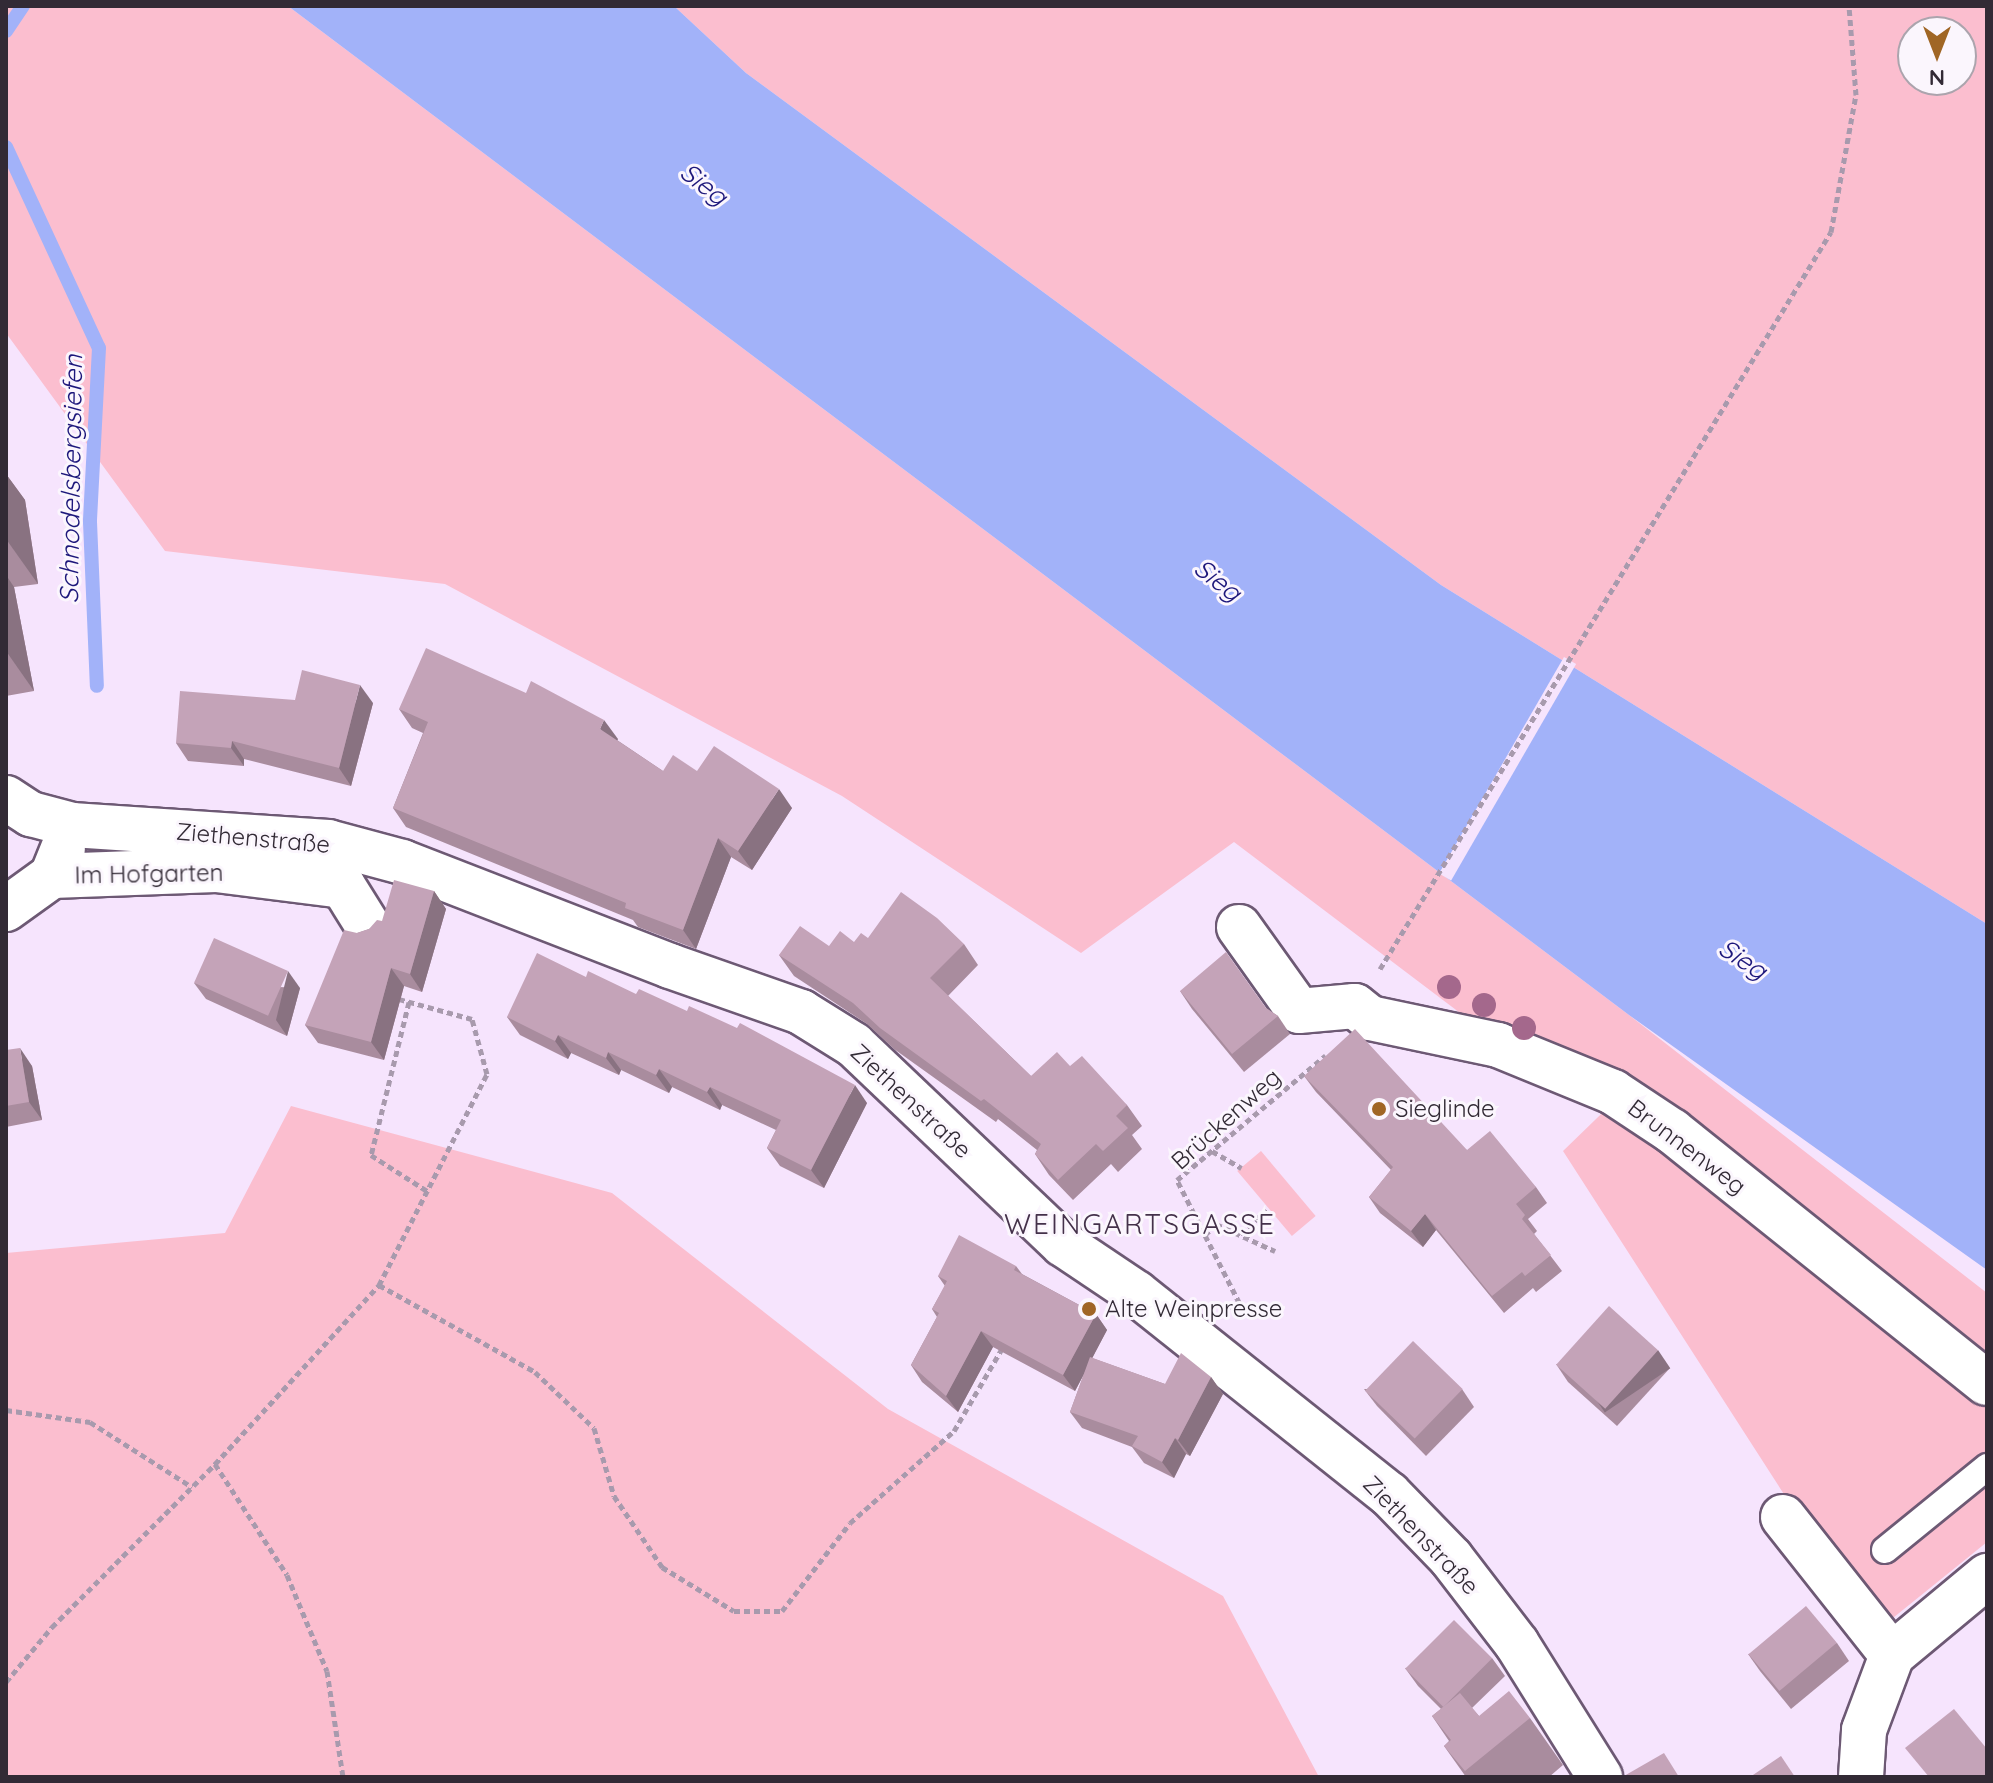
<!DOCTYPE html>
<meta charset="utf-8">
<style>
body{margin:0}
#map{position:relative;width:1993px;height:1783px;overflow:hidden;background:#f6e4fd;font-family:Quicksand,sans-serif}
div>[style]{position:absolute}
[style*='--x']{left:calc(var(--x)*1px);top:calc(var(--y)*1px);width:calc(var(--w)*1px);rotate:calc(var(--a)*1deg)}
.green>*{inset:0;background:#fbbecf;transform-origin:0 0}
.water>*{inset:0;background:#a2b2f9}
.pier>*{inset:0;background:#f6e4fd;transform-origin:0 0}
.stream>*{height:14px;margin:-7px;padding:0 7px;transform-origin:7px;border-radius:7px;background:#a2b2f9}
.path>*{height:5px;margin-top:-2.5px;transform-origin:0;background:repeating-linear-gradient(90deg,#a89aad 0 6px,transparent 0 10px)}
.roads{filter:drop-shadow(2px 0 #6d5974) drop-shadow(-2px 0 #6d5974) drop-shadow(0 2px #6d5974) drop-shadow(0 -2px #6d5974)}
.service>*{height:26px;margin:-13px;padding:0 13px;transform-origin:13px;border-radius:13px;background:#fff}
.minor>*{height:44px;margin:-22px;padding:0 22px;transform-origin:22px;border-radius:22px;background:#fff}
.secondary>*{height:44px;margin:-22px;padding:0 22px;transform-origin:22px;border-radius:22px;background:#fff}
.trees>*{width:24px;height:24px;margin:-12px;border-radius:50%;background:#a4688c}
.wall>*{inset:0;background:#a98c9e}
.shaded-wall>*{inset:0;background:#897281;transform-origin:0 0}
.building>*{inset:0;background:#c4a3b8;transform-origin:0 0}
.dots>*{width:22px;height:22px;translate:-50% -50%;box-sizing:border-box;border:4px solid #fbf6fd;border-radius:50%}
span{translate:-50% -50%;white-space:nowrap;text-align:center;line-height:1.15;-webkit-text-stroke:6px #fbf6fd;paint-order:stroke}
.street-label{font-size:24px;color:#322a35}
.poi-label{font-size:24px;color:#322a35}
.left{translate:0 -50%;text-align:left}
.water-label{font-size:26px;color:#1d177b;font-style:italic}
.quarter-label{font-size:28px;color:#44314a;letter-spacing:2px}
.frame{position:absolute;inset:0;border:8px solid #322a35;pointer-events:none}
.north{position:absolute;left:1897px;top:16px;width:80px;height:80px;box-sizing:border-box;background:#fbf6fd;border:2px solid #aba4ad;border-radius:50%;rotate:180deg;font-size:22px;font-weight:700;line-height:32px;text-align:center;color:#322a35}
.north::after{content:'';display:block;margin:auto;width:28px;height:36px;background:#a06625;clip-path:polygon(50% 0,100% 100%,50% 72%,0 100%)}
</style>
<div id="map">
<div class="green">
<i style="clip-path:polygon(6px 6px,288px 6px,1629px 1015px,1987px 1293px,1987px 1542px,1883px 1626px,1825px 1558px,1563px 1151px,1628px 1088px,1472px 1022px,1234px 842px,1081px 953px,842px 796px,445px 584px,165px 551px,6px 333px)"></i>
<i style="clip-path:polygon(evenodd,674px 6px,1987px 6px,1987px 924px,1441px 585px,746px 73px,674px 6px,1913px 32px,1961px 32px,1961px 80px,1913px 80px,1913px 32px)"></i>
<i style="clip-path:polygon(291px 1106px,612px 1193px,888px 1409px,1223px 1596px,1319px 1777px,6px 1777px,6px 1253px,225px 1233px)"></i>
<i style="left:1261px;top:1151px;width:85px;height:31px;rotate:50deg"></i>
</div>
<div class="water">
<i style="clip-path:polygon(288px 6px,674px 6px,746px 73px,1441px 585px,1987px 924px,1987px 1270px,1629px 1015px)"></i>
</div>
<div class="pier">
<i style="left:1564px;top:657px;width:14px;height:250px;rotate:30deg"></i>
</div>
<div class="stream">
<i style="--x:6;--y:31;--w:30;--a:-56"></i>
<i style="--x:6;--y:147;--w:221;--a:65.2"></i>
<i style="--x:99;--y:348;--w:174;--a:93"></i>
<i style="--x:90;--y:522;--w:164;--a:87.6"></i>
</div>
<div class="path">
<i style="--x:1380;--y:969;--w:864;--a:-58.54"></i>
<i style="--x:1831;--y:232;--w:139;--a:-79.7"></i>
<i style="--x:1856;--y:95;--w:89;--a:-94.5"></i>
<i style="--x:409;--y:1002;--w:158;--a:103.9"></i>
<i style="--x:371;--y:1155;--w:67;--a:32.7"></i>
<i style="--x:1212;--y:1151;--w:34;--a:30"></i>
<i style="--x:1240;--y:1234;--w:39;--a:-42"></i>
<i style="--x:1205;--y:1235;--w:16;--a:-45"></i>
<i style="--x:1216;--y:1224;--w:65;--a:24.6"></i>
<i style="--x:379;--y:1285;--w:179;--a:29.1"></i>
<i style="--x:535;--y:1372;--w:81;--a:43.5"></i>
<i style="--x:594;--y:1428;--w:71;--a:73.6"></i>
<i style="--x:614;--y:1496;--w:86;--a:55.9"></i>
<i style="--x:662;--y:1567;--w:84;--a:31.4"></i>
<i style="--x:734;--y:1611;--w:48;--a:0"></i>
<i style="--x:782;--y:1611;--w:111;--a:-52.3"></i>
<i style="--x:850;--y:1523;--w:139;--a:-41.5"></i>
<i style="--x:954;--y:1431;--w:99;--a:-59.8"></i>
<i style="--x:1227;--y:1305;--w:18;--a:22"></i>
<i style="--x:1244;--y:1312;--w:148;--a:-116.9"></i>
<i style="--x:1177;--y:1180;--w:194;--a:-40"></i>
<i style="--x:6;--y:1410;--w:85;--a:8.1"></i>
<i style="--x:90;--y:1422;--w:121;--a:32.5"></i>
<i style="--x:215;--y:1464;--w:132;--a:57"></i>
<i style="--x:287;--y:1575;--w:104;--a:67.4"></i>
<i style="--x:327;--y:1671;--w:107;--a:81.4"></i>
<i style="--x:6;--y:1682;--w:72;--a:-50.1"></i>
<i style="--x:52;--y:1627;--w:231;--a:-45"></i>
<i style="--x:215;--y:1464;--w:243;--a:-47.5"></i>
<i style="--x:379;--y:1285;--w:237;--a:-62.9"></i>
<i style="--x:487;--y:1074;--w:57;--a:-105.3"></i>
<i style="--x:472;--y:1019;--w:80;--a:-164.7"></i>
</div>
<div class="roads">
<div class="service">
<i style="--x:1885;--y:1550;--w:132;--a:-39.1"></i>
</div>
<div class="minor">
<i style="--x:52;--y:876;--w:164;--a:-2.1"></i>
<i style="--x:216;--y:870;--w:128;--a:7.2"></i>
<i style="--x:343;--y:886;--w:47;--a:58"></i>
<i style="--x:6;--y:909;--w:57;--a:-35.7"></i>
<i style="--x:52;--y:876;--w:29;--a:-68"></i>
<i style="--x:1239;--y:927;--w:103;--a:54.5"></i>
<i style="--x:1299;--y:1011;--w:56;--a:-5.1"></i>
<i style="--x:1355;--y:1006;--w:19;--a:39"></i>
<i style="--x:1370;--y:1018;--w:131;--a:11.9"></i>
<i style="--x:1498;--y:1045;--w:124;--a:22.2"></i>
<i style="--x:1613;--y:1092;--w:71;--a:33.5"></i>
<i style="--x:1672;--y:1131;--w:403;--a:38.7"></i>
<i style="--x:1783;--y:1517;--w:176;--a:51.7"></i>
<i style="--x:1861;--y:1777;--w:47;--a:-86.3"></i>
<i style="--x:1864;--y:1730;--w:80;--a:-69.5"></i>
<i style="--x:1892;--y:1655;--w:124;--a:-39.7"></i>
</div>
<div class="secondary">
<i style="--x:6;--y:798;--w:30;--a:33"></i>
<i style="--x:31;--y:814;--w:42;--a:15"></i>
<i style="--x:72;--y:825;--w:257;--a:3.8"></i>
<i style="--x:328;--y:842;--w:77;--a:15.1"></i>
<i style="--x:402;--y:862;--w:287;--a:21.2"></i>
<i style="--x:670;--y:966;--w:139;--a:19.3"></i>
<i style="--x:801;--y:1012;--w:62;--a:31.9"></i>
<i style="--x:854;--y:1045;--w:289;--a:43.6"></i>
<i style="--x:1063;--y:1244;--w:88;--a:33.9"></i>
<i style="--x:1136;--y:1293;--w:323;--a:38.5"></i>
<i style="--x:1389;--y:1494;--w:89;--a:45.9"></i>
<i style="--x:1451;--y:1558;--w:108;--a:52.5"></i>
<i style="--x:1517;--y:1644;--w:157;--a:58"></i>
</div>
</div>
<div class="trees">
<i style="left:1449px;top:987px"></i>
<i style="left:1484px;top:1005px"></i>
<i style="left:1524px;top:1028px"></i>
</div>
<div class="wall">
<i style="clip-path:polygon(6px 474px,25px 500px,38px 584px,14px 587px,34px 691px,6px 696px)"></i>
<i style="clip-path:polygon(295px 700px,373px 703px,351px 786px,244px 759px,244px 766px,188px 761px,176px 743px)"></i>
<i style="clip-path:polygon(399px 709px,618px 739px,617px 740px,663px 771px,697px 771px,792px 808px,752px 870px,731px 857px,696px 949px,638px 927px,633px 920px,406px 827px,393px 808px,423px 733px,412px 728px)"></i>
<i style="clip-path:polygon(434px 891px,446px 909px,422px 992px,404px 986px,384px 1060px,318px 1043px,305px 1025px,357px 933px,369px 929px)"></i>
<i style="clip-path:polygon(854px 942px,964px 944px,978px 965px,948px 996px,1031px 1076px,1070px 1066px,1127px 1105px,1142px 1126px,1132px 1135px,1142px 1149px,1118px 1172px,1111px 1164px,1073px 1200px,1049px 1175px,1035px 1154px,1037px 1150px,998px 1119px,996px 1122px,894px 1049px,867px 1024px,794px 976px,779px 955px)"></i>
<i style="clip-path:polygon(586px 977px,867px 1103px,824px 1188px,780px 1166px,767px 1148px,776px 1130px,722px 1105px,720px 1110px,672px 1087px,669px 1093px,621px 1070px,619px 1075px,571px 1053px,568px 1059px,520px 1035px,507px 1017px)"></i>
<i style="clip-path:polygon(194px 983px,300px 988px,287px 1036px,206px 999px)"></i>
<i style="clip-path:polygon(1180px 991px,1266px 1008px,1278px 1016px,1290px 1034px,1244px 1072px,1192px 1009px)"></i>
<i style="clip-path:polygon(6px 1050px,32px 1066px,42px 1120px,6px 1127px)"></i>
<i style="clip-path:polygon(1304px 1076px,1467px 1150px,1536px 1187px,1547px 1203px,1528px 1219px,1537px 1231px,1534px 1234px,1562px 1271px,1536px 1292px,1533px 1288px,1504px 1313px,1436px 1230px,1423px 1247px,1380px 1213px,1369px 1197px,1391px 1170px,1316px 1092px)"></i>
<i style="clip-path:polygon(1016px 1266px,1022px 1274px,1096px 1314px,1107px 1330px,1092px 1358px,1165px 1384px,1211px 1377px,1223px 1394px,1190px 1456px,1186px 1454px,1174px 1478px,1144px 1463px,1132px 1447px,1082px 1428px,1070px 1412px,1084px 1374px,1075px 1391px,993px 1347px,958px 1412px,922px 1382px,911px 1365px,937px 1317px,932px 1309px,945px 1286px,938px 1276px)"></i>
<i style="clip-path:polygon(1556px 1364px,1670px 1368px,1617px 1426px,1568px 1382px)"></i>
<i style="clip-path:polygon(1364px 1389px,1462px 1389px,1474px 1407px,1426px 1456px,1377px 1406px)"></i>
<i style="clip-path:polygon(1837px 1643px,1849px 1661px,1791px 1709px,1760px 1671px,1748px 1654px)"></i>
<i style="clip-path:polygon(1492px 1658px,1505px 1676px,1472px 1708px,1479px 1716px,1530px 1718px,1563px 1765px,1549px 1777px,1466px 1777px,1444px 1746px,1449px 1741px,1432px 1716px,1441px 1709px,1418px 1686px,1405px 1668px)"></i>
</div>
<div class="shaded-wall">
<i style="clip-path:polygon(6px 474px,25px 500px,38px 584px,6px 539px)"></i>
<i style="clip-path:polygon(6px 575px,14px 587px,34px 691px,6px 651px)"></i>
<i style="clip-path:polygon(360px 685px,373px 703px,351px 786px,339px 768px)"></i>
<i style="clip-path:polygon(604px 720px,618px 739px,613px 748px,600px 729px)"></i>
<i style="clip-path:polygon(232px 741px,244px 759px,244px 766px,231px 748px)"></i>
<i style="clip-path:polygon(779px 789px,792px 808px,752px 870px,738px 851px)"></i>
<i style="clip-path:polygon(718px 838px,731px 857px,696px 949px,683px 930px)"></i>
<i style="clip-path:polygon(434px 891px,446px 909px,422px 992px,410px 974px)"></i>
<i style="clip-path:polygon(391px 968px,404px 986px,384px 1060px,371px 1042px)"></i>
<i style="clip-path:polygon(288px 971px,300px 988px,287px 1036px,276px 1020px)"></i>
<i style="clip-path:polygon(558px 1035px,571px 1053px,568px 1059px,555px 1041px)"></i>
<i style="clip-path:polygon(20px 1048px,32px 1066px,42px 1120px,29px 1102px)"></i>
<i style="clip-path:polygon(608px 1052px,621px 1070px,619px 1075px,606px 1058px)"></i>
<i style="clip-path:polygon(659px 1069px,672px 1087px,669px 1093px,656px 1075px)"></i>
<i style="clip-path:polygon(855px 1085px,867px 1103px,824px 1188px,811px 1170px)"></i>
<i style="clip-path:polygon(710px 1087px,722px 1105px,720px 1110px,707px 1092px)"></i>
<i style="clip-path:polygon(1425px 1214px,1436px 1230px,1423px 1247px,1411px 1231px)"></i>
<i style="clip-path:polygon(1096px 1314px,1107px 1330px,1075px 1391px,1063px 1375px)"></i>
<i style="clip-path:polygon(981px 1331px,993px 1347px,958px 1412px,946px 1396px)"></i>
<i style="left:1658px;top:1350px;width:22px;height:79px;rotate:56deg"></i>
<i style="clip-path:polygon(1211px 1377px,1223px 1394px,1190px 1456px,1178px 1440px)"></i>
<i style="clip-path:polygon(1175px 1438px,1186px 1454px,1174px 1478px,1162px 1462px)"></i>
</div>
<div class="building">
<i style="clip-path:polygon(426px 648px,526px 693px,531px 681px,604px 720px,600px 729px,663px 771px,673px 755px,697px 771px,714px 746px,779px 789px,738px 851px,718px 838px,683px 930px,625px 908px,626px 903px,393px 808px,428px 722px,399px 709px)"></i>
<i style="clip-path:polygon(302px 670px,360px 685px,339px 768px,232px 741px,231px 748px,176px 743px,180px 691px,295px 700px)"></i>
<i style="clip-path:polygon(394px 880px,434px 891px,410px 974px,391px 968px,371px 1042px,305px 1025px,344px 930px,357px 933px,369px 929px,377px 920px,382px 921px)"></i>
<i style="clip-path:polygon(901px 892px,937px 918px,964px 944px,930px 978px,1031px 1076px,1057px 1052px,1070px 1066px,1082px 1056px,1127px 1105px,1116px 1116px,1128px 1128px,1103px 1151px,1096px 1144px,1058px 1180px,1035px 1154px,1041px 1144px,984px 1099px,981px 1101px,880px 1028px,853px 1003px,779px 955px,800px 926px,829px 946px,840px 931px,854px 942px,861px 933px,868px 938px)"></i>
<i style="left:214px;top:938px;width:81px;height:49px;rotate:24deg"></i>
<i style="clip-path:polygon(1226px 952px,1266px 1008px,1278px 1016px,1232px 1054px,1180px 991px)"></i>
<i style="clip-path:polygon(537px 953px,586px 977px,588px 971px,636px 994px,639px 989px,687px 1011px,689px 1006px,737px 1028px,740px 1023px,855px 1085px,811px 1170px,767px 1148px,781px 1120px,710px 1087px,707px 1092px,659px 1069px,656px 1075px,608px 1052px,606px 1058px,558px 1035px,555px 1041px,507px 1017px)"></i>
<i style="clip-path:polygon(1355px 1029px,1467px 1150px,1490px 1131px,1536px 1187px,1516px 1204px,1525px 1215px,1522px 1219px,1551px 1255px,1525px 1276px,1522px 1272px,1492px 1296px,1425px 1214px,1411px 1231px,1369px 1197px,1393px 1167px,1304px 1076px)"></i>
<i style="clip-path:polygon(20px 1048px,29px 1102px,6px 1106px,6px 1050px)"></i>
<i style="clip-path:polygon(959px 1235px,1016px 1266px,1014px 1270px,1096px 1314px,1063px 1375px,981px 1331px,946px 1396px,911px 1365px,939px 1313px,932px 1309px,947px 1281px,938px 1276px)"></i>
<i style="left:1609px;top:1306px;width:66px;height:79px;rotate:42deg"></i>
<i style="left:1413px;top:1341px;width:69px;height:69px;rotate:44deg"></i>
<i style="clip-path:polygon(1181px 1353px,1211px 1377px,1178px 1440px,1175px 1438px,1162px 1462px,1132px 1446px,1138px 1436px,1070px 1412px,1090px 1357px,1165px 1384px)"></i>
<i style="left:1806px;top:1606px;width:48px;height:75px;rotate:50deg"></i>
<i style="left:1454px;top:1620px;width:54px;height:69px;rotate:45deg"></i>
<i style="clip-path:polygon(1509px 1691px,1530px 1718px,1465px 1771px,1444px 1746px,1451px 1740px,1432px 1716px,1460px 1693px,1479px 1716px)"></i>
<i style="clip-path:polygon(1954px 1709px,1987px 1749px,1987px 1777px,1929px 1777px,1905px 1748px)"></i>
<i style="clip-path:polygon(1664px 1753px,1679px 1777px,1625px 1777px,1624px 1776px)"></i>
<i style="clip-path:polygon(1781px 1756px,1795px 1777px,1750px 1777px)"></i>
</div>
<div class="dots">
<i style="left:1379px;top:1109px;background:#a06625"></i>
<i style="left:1089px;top:1309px;background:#a06625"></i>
</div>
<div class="street-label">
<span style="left:253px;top:838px;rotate:5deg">Ziethenstraße</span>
<span style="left:149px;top:874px;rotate:-1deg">Im Hofgarten</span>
<span style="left:911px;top:1101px;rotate:43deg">Ziethenstraße</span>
<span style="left:1226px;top:1119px;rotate:-42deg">Brückenweg</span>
<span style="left:1687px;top:1147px;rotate:37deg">Brunnenweg</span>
<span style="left:1421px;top:1535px;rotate:46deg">Ziethenstraße</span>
</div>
<div class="poi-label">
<span class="left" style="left:1395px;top:1109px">Sieglinde</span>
<span class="left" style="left:1105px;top:1309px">Alte Weinpresse</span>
</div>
<div class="water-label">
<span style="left:704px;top:184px;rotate:38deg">Sieg</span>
<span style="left:71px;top:479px;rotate:-89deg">Schnodelsbergsiefen</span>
<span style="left:1218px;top:580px;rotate:38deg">Sieg</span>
<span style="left:1743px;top:959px;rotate:33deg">Sieg</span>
</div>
<div class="quarter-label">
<span style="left:1140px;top:1224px">WEINGARTSGASSE</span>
</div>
<div class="frame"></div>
<div class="north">N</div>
</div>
